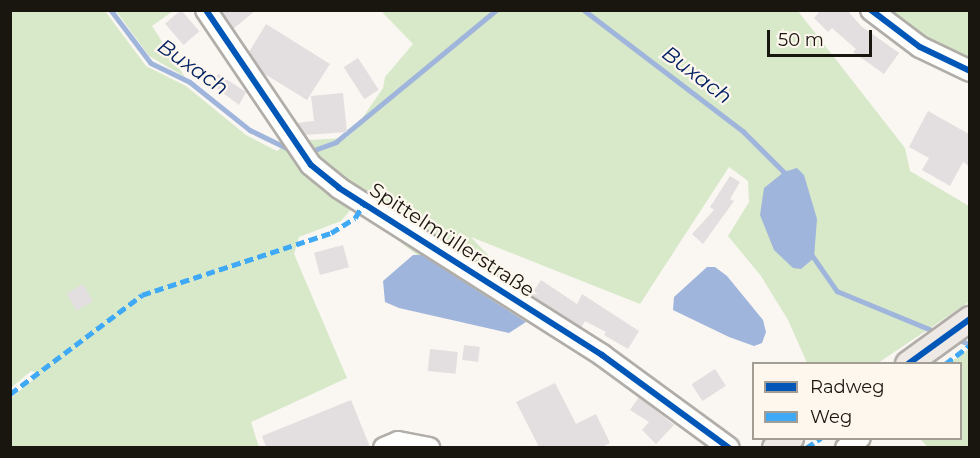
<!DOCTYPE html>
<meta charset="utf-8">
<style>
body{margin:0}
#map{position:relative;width:980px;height:458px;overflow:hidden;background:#faf6f2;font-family:Montserrat,sans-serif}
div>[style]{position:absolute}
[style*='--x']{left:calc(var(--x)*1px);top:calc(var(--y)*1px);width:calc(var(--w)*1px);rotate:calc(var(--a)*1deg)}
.green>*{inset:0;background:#d8e9ca}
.water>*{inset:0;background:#a0b5db}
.stream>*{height:4.5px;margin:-2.25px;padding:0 2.25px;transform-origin:2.25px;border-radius:2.25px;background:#a0b5db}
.building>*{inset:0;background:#e3dfe0;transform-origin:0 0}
.roads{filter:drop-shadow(2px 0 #b1ada8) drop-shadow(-2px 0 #b1ada8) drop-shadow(0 2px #b1ada8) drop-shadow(0 -2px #b1ada8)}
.minor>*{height:20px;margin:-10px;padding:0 10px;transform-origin:10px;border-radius:10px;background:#fefefd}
.major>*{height:24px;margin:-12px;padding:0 12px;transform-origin:12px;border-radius:12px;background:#efe9e6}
.quiet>*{height:4.5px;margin-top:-2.25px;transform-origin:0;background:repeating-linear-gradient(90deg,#3fa9f5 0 9px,transparent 0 13.5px)}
.cycleway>*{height:6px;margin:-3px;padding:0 3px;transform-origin:3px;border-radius:3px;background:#0057b8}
span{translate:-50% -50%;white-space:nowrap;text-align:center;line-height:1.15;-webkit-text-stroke:4.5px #fef7ee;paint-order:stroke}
.street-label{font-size:20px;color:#19150f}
.water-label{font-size:21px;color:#032263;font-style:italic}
.frame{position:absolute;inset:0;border:12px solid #19150f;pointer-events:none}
.legend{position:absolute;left:752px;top:362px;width:210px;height:78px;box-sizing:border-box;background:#fef7ee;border:2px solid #a29d95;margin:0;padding:8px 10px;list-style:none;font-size:18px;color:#19150f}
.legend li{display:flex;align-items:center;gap:12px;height:30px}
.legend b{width:30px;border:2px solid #a29d95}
.scale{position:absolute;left:767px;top:30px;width:105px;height:27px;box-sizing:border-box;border:3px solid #19150f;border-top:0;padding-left:8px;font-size:18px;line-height:21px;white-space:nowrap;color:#19150f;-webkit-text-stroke:4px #fef7ee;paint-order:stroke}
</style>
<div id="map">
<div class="green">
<i style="clip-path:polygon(11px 11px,105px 11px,146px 66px,186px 86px,246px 135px,277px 151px,290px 141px,346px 138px,352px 133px,383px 88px,385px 77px,413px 44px,381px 11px,798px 11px,905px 148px,910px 171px,969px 206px,969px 302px,878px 363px,807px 363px,788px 320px,761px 276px,728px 236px,749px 202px,748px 181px,729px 167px,640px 304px,471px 237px,535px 305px,532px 322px,526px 322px,417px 255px,354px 206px,341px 221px,299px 237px,294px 254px,347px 378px,251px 422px,259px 447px,11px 447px,11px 398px,40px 374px,31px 371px,11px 388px)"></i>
<i style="clip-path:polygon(116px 11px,173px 11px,152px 26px,185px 77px,149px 56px)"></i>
<i style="clip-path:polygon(888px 11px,969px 11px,969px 59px,924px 36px)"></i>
<i style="clip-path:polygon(969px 349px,969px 447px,928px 447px,920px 439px,960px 438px,960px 364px,949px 363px)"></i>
</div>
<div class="water">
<i style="clip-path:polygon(797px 168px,804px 175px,817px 219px,814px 258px,801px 269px,793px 268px,774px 250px,760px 215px,764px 188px,784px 172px)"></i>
<i style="clip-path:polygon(413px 255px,422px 255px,526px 322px,509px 333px,399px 308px,385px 302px,383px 281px)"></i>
<i style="clip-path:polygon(707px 267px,715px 267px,727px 276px,763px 320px,766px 332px,762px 343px,754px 346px,729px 337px,673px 310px,674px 297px)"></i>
</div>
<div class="stream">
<i style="--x:111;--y:10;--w:66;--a:53"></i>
<i style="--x:151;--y:63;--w:43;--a:26"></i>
<i style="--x:190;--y:82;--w:77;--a:38.7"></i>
<i style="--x:250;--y:130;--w:48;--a:26"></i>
<i style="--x:584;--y:10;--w:201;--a:37.3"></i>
<i style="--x:744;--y:132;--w:57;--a:45"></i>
<i style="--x:784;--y:172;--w:6;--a:81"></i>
<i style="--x:309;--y:152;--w:29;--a:-20"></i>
<i style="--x:336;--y:142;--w:207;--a:-39.5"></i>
<i style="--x:812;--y:255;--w:44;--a:55.2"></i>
<i style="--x:837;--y:291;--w:110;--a:22.4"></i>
<i style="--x:955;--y:339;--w:16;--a:18"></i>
</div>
<div class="building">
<i style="left:181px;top:10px;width:28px;height:21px;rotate:49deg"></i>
<i style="clip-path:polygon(221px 10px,256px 10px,233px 29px)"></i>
<i style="clip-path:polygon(821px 10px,847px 10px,861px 26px,899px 53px,884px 74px,853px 52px,856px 49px,832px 28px,828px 32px,814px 18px)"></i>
<i style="clip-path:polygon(266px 24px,330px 64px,307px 100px,263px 73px,249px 52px)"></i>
<i style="left:358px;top:58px;width:38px;height:17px;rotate:57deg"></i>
<i style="clip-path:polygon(218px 74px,246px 92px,239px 105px,211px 84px)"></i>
<i style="clip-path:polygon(343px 93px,347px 132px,305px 135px,297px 123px,314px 121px,311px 96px)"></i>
<i style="clip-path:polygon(928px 111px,969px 134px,969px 166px,963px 162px,950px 186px,922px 170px,929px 158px,909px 147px)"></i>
<i style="clip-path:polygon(730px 176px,740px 182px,730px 199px,734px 201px,703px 244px,692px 234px,714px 210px,710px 207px)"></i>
<i style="left:343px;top:245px;width:23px;height:30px;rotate:75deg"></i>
<i style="clip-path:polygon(541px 280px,577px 304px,582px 294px,639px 331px,628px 349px,604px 335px,606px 332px,585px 321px,581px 328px,531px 295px)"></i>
<i style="left:83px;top:284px;width:20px;height:19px;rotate:60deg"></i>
<i style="left:464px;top:345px;width:16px;height:15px;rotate:7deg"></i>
<i style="left:430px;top:349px;width:28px;height:22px;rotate:6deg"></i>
<i style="left:715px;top:369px;width:20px;height:28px;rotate:57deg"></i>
<i style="clip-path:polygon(555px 383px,576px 424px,596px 414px,610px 443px,602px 447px,539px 447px,516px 402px)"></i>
<i style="clip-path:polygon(639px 397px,674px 425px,656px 444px,642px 430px,649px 422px,630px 410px)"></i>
<i style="clip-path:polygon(351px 400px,370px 447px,266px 447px,262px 436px)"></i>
</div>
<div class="roads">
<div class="minor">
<i style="--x:206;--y:10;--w:187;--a:55.9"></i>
<i style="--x:311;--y:165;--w:36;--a:39"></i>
<i style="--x:339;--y:188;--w:312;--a:32.4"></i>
<i style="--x:602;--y:355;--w:157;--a:36.2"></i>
<i style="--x:871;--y:10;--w:61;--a:37.1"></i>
<i style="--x:920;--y:47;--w:55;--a:25.6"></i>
<i style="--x:384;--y:448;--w:15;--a:-23"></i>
<i style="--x:398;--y:442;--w:32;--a:11"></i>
<i style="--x:846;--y:448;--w:17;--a:-36"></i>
</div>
<div class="major">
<i style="--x:908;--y:364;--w:77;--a:-36"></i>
<i style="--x:775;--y:448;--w:19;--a:-32"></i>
</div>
</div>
<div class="quiet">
<i style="--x:945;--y:364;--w:31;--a:-37"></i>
<i style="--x:10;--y:394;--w:165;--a:-36.9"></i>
<i style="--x:142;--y:295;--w:199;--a:-18.2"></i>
<i style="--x:331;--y:233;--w:28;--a:-32"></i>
<i style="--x:355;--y:218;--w:17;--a:-59"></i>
<i style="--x:806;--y:448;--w:18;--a:-34"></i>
</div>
<div class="cycleway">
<i style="--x:206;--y:10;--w:187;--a:55.9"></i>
<i style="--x:311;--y:165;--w:36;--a:39"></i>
<i style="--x:339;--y:188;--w:312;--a:32.4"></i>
<i style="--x:602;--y:355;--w:157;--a:36.2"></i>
<i style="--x:871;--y:10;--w:61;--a:37.1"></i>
<i style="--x:920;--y:47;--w:55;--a:25.6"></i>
<i style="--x:908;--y:364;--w:77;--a:-36"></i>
</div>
<div class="street-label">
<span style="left:452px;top:240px;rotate:33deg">Spittelmüllerstraße</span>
</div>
<div class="water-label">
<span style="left:193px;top:67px;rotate:35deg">Buxach</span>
<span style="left:697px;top:75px;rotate:37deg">Buxach</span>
</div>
<div class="frame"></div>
<ul class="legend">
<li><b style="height:8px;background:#0057b8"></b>Radweg</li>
<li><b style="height:8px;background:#3fa9f5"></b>Weg</li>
</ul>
<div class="scale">50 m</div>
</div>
